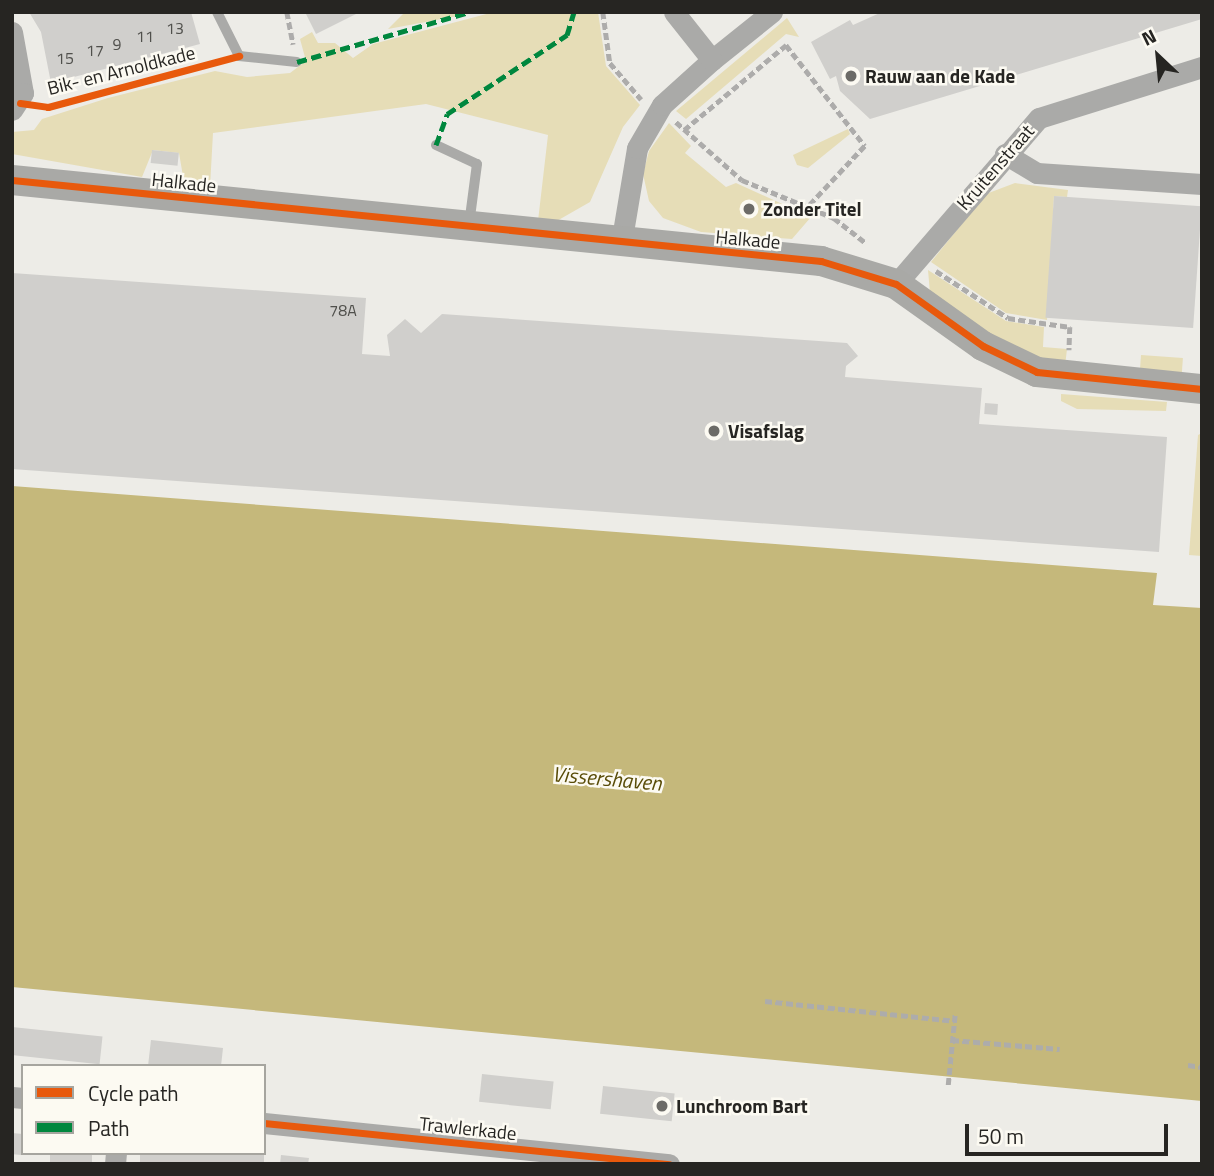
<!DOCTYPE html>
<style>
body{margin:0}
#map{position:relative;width:1214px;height:1176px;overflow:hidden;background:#edece7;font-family:"Titillium Web",sans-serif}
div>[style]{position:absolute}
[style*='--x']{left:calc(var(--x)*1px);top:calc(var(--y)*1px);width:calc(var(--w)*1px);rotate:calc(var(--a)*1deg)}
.green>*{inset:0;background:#e6ddb7;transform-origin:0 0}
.water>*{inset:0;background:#c5b87b}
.building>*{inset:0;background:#d0cfcc;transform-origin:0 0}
.path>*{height:4.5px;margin-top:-2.25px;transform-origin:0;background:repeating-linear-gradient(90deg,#adacab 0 7px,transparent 0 10.5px)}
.lane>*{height:10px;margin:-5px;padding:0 5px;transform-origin:5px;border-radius:5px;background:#aaaaa8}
.street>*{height:21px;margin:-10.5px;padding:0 10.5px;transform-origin:10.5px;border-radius:10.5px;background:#aaaaa8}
.secondary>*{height:30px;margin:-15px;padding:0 15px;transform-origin:15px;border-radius:15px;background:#a9a9a6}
.quiet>*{height:5px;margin-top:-2.5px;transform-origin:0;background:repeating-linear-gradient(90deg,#00873e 0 10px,transparent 0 15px)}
.cycleway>*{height:7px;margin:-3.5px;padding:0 3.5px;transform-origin:3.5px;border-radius:3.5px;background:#e8590c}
.dots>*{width:19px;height:19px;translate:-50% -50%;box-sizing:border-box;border:4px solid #fcfaf2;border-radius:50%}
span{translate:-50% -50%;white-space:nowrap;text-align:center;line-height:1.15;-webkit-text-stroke:5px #fcfaf2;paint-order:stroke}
.number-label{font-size:16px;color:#50504c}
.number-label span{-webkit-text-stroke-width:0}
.street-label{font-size:19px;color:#262522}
.poi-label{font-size:19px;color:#262522;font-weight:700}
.left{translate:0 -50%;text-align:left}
.water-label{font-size:21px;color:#594c08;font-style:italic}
.frame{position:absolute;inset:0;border:14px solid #262522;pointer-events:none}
.legend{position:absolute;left:21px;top:1064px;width:245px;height:91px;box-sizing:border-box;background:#fcfaf2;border:2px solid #a6a59f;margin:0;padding:9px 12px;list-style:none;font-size:21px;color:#262522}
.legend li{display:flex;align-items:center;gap:14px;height:35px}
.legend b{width:35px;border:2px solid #a6a59f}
.north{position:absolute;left:1123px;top:21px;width:70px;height:70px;-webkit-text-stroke:5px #fcfaf2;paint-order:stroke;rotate:334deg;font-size:19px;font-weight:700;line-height:28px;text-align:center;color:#262522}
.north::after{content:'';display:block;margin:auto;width:24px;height:32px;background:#262522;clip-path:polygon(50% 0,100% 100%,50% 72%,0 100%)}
.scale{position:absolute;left:965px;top:1124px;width:203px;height:32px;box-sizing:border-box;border:4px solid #262522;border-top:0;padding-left:9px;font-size:21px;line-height:24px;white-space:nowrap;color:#262522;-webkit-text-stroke:5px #fcfaf2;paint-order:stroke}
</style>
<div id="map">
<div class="green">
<i style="clip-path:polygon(405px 12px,479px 12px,388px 29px)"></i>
<i style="clip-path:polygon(494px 12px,598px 12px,606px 66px,640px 105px,623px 127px,590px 202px,555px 222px,538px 221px,548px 135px,426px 104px,213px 133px,210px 187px,184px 182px,179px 153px,153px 150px,142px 177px,12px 154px,12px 132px,34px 130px,42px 119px,108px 98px,215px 71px,247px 77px,290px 73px,306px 61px,300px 39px,312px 32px,318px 43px,335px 43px,353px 58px,373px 44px)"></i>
<i style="clip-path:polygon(787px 18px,799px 37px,786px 34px,686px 119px,676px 111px)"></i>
<i style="clip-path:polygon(669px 123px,691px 146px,685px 153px,726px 187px,736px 183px,811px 217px,792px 239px,701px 232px,663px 218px,649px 201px,643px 174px,649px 151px)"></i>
<i style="clip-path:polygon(848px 129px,850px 134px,808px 168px,797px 165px,793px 155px)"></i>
<i style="clip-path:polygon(1015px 183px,1068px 190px,1067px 197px,1054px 196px,1047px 320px,1006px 313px,931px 262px,986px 194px)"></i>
<i style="clip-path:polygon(928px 270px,1006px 321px,1044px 327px,1043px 347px,1067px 349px,1065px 366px,1017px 353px,930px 293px)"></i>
<i style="left:1141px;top:355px;width:42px;height:16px;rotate:4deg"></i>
<i style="clip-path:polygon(1061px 394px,1167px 402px,1166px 411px,1077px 409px,1061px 401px)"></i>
<i style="clip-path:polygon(1202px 433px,1202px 556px,1189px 555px,1198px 435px)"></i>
</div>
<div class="water">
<i style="clip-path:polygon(12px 486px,1157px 573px,1153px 605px,1202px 608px,1202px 1101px,12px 987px)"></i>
</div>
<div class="building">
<i style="clip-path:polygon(29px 12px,191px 12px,200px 44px,51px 83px,41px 32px)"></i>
<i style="clip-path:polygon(305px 12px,360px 12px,316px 34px)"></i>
<i style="clip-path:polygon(882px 12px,1202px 12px,1202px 19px,870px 119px,840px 91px,836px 76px,830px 79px,811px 42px,850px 20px,853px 25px)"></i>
<i style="left:152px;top:150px;width:27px;height:13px;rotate:6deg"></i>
<i style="left:1054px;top:196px;width:148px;height:122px;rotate:4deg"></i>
<i style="clip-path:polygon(12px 273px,366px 298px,362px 354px,390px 356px,387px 335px,405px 319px,421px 333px,442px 314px,847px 343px,858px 356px,846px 366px,845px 377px,982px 388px,979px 424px,1167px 437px,1159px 552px,12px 469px)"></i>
<i style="left:985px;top:403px;width:13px;height:11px;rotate:4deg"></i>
<i style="left:12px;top:1027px;width:91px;height:28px;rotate:6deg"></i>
<i style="clip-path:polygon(151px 1040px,223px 1048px,221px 1066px,148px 1066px)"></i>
<i style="left:482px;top:1074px;width:72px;height:28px;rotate:6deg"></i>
<i style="left:603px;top:1086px;width:72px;height:28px;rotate:6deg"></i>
<i style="left:12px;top:1133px;width:11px;height:21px;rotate:5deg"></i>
<i style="left:50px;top:1153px;width:42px;height:11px"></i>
<i style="left:140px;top:1153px;width:124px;height:11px"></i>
<i style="clip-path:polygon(281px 1155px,309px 1158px,308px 1164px,280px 1164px)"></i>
</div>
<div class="path">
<i style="--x:287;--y:12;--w:33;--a:79"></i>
<i style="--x:603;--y:12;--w:51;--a:82.2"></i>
<i style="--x:610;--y:63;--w:48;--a:49.3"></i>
<i style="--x:676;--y:122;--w:88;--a:41.3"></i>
<i style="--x:742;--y:180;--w:100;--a:22.4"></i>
<i style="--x:834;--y:218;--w:41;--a:38"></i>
<i style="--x:684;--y:130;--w:133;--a:-39.8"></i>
<i style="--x:786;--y:45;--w:128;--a:52"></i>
<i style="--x:865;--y:146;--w:85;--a:133.1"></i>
<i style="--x:936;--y:271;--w:86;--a:33.1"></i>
<i style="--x:1008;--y:318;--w:63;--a:8.3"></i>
<i style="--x:1070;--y:327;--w:23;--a:92"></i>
<i style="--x:765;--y:1001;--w:190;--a:6"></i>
<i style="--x:952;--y:1040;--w:108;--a:4.8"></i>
<i style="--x:1188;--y:1065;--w:14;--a:8"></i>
<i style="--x:948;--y:1085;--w:71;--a:-84.4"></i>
</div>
<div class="lane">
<i style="--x:217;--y:12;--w:49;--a:63.4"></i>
<i style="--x:239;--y:56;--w:58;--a:5.9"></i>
<i style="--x:436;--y:145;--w:45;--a:24.9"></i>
<i style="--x:477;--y:164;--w:62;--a:97.5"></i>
</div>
<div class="street">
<i style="--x:12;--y:32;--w:62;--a:79.8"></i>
<i style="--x:23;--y:93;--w:20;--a:123"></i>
<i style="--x:712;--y:60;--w:77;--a:-38.7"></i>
<i style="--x:1005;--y:154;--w:37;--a:31"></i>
<i style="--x:1037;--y:173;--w:165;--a:3.8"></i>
<i style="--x:621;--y:244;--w:97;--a:-80.5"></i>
<i style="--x:637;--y:148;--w:50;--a:-59.8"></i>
<i style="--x:662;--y:105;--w:67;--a:-42"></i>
<i style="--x:712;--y:60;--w:61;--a:-128.4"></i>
<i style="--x:896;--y:284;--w:219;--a:-49.3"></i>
<i style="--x:1039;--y:118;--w:171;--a:-17.4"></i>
<i style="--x:12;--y:1097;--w:11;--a:5"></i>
<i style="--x:264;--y:1123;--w:407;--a:5.8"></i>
<i style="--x:115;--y:1164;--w:11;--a:-85"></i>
</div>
<div class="secondary">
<i style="--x:12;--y:180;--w:813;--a:5.72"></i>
<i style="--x:821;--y:261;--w:78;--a:17"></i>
<i style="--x:896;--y:284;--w:107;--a:35.5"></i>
<i style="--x:983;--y:346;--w:60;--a:25.7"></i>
<i style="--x:1037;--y:372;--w:166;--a:5.9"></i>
</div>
<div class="quiet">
<i style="--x:297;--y:62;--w:179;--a:-16.2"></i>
<i style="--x:436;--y:145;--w:33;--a:-70"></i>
<i style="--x:447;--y:114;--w:144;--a:-33.4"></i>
<i style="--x:567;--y:35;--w:24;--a:-73"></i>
</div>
<div class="cycleway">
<i style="--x:20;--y:103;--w:28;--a:8"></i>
<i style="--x:48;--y:107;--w:198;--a:-15"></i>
<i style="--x:12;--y:180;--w:813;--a:5.72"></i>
<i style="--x:821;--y:261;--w:78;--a:17"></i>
<i style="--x:896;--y:284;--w:107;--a:35.5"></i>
<i style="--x:983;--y:346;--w:60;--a:25.7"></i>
<i style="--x:1037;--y:372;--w:166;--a:5.9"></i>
<i style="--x:264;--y:1123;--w:407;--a:5.8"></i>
</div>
<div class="dots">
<i style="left:851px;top:76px;background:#6c6b67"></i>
<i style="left:749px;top:209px;background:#6c6b67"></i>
<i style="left:714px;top:431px;background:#6c6b67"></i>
<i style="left:662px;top:1106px;background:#6c6b67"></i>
</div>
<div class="number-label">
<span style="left:175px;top:28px">13</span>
<span style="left:145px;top:36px">11</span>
<span style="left:117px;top:44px">9</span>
<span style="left:95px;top:50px">17</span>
<span style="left:65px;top:58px">15</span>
<span style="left:343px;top:310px">78A</span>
</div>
<div class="street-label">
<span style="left:121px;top:70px;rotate:-14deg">Bik- en Arnoldkade</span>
<span style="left:995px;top:167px;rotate:-49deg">Kruitenstraat</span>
<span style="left:184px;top:182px;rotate:6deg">Halkade</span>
<span style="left:748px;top:239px;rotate:5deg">Halkade</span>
<span style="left:468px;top:1128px;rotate:6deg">Trawlerkade</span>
</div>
<div class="poi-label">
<span class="left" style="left:865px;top:76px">Rauw aan de Kade</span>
<span class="left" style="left:763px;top:209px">Zonder Titel</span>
<span class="left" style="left:728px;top:431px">Visafslag</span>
<span class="left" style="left:676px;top:1106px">Lunchroom Bart</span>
</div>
<div class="water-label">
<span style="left:607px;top:778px;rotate:5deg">Vissershaven</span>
</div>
<div class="frame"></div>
<ul class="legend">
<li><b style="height:9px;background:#e8590c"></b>Cycle path</li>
<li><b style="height:9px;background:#00873e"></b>Path</li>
</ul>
<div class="north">N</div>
<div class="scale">50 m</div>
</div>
